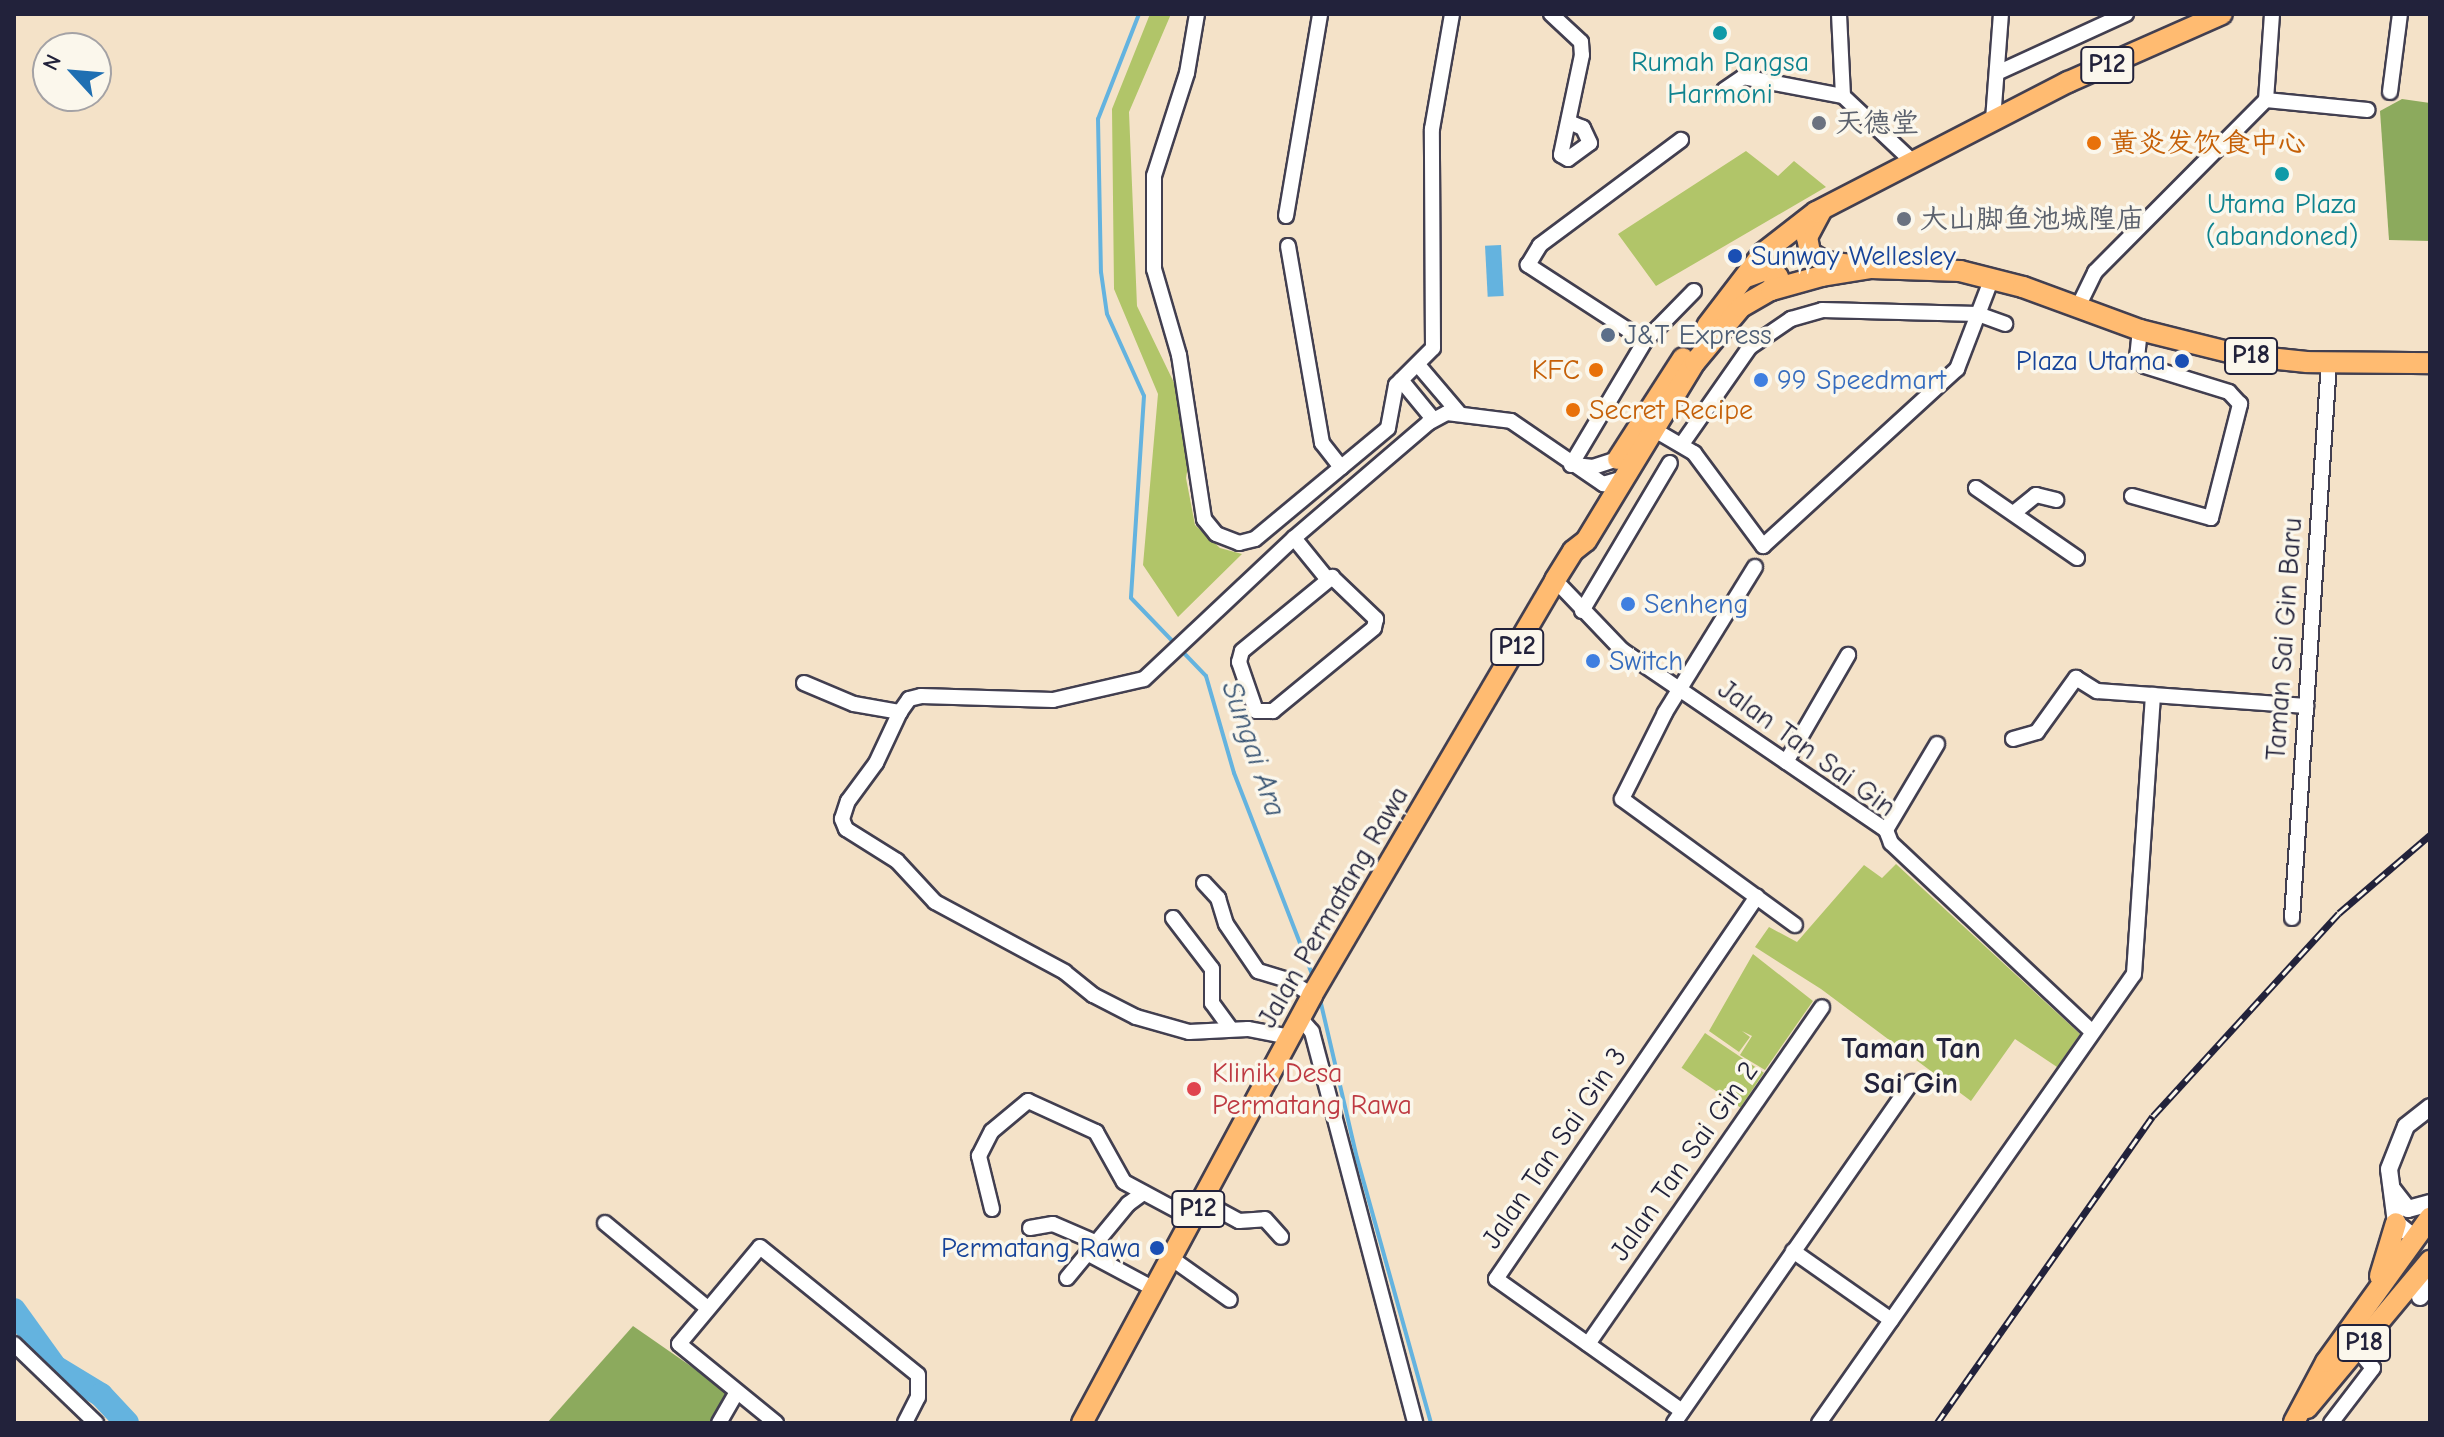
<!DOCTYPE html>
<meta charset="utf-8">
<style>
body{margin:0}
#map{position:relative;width:2444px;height:1437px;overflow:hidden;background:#f4e2c8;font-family:"Comic Neue","LXGW WenKai TC",sans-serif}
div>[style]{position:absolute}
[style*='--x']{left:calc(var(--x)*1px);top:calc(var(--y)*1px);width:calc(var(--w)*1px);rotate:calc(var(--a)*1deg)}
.green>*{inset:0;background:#b1c569;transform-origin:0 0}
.forest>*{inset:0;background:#8caa5d}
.water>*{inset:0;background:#64b3df;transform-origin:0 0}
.stream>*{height:4px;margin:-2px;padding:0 2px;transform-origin:2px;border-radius:2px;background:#64b3df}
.river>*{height:24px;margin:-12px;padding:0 12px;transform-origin:12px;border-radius:12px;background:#64b3df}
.roads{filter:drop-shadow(2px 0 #423f50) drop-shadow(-2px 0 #423f50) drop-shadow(0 2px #423f50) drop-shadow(0 -2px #423f50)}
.minor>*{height:14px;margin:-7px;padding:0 7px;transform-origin:7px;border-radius:7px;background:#fff}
.tertiary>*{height:16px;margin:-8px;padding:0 8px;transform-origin:8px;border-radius:8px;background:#fff}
.primary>*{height:20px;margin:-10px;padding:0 10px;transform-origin:10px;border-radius:10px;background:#ffbb71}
.rail>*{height:7px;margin-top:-3.5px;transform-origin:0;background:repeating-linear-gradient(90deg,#fbf7ec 0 12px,#22223b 0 24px);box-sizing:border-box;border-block:2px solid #22223b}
.dots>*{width:22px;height:22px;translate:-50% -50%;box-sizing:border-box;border:4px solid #fbf7ec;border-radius:50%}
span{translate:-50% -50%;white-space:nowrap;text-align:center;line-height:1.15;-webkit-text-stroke:7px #fbf7ec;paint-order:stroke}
.shield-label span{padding:2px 6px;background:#fbf7ec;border:2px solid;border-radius:6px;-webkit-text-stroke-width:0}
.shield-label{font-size:26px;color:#22223b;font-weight:700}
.culture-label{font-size:28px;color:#0d838f}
.worship-label{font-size:28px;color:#5b616d}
.left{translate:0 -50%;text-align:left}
.food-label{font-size:28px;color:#c56008}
.right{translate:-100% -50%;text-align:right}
.transit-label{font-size:28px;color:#164399}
.service-label{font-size:28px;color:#4e5e75}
.shop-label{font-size:28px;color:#366cbe}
.street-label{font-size:28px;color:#22223b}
.health-label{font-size:28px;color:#be3a42}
.water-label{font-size:30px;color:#395574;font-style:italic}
.neighbourhood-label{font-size:30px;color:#22223b;font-weight:700}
.frame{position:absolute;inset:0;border:16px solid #22223b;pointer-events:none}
.north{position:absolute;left:32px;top:32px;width:80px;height:80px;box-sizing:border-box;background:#fbf7ec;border:2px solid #a4a2a5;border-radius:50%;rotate:296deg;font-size:22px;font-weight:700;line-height:32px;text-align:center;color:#22223b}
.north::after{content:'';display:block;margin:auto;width:28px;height:36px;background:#1f6fb2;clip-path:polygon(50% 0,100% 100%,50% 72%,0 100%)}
</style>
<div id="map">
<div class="green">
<i style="clip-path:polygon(1150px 14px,1171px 14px,1129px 112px,1137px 306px,1178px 391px,1191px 449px,1186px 478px,1195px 525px,1220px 548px,1242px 554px,1178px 617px,1143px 565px,1158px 394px,1114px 289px,1112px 109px)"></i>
<i style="clip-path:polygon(1746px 151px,1778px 176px,1794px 161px,1826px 187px,1656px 286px,1618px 234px)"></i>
<i style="clip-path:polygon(1896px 864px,2080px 1034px,2057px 1067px,2015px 1039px,1971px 1101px,1821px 989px,1755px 947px,1769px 927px,1797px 942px,1864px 865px,1882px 878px)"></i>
<i style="clip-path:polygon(1753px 954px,1813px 1001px,1765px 1070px,1740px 1055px,1752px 1036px,1742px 1031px,1750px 1037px,1739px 1052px,1709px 1031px)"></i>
<i style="left:1705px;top:1033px;width:71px;height:42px;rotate:34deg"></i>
</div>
<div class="forest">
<i style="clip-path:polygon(2402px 99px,2430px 103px,2430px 241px,2389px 240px,2380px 111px)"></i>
<i style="clip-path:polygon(633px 1326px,731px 1394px,710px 1423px,547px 1423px)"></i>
</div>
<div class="water">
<i style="left:1501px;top:245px;width:51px;height:16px;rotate:87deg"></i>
</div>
<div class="stream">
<i style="--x:1139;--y:14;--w:113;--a:111.3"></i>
<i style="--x:1098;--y:119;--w:153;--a:88.9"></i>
<i style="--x:1101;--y:272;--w:42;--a:81.9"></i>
<i style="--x:1107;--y:314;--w:90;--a:65.7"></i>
<i style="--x:1144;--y:396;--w:202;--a:93.7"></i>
<i style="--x:1131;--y:598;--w:108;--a:46.1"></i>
<i style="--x:1206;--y:676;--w:101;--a:73.9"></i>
<i style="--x:1234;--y:773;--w:221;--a:68.8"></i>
<i style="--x:1319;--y:995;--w:167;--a:76.9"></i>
<i style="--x:1357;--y:1158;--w:275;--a:74.4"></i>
</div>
<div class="river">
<i style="--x:14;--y:1310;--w:70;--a:54.3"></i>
<i style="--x:55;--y:1367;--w:54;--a:31.3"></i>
<i style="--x:101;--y:1395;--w:38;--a:47"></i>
</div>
<div class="roads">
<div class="minor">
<i style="--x:1197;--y:14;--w:60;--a:99.6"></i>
<i style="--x:1187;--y:73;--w:108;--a:107.8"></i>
<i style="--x:1154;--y:176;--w:93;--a:90"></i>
<i style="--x:1154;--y:269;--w:90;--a:73.8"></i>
<i style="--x:1179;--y:355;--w:166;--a:81.3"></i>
<i style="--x:1204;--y:519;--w:19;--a:51"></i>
<i style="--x:1216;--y:534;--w:25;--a:21"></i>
<i style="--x:1239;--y:543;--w:16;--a:-14"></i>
<i style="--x:1255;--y:539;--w:173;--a:-39.8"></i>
<i style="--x:1388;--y:428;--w:44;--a:-79.5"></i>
<i style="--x:1396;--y:385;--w:52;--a:-45"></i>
<i style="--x:1433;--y:348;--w:219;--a:-90.3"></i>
<i style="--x:1432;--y:129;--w:117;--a:-80.1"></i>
<i style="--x:1551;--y:14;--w:41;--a:43"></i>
<i style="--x:1581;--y:42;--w:13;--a:86"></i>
<i style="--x:1582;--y:55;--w:102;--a:101.9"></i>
<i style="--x:1561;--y:155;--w:8;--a:30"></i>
<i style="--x:1568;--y:159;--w:27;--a:-36"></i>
<i style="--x:1590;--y:143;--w:17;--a:-115"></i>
<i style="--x:1583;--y:128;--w:15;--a:-157"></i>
<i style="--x:1839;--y:14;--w:82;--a:87.2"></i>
<i style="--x:1843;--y:96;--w:96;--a:43.3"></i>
<i style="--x:1997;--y:73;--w:142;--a:-24.6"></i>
<i style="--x:1724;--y:90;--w:23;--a:-34"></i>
<i style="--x:1743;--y:77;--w:102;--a:10.8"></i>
<i style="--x:2390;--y:92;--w:79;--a:-82.7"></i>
<i style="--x:2266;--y:100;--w:102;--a:5.6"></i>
<i style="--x:2266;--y:100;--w:86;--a:-86"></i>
<i style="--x:1993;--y:120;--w:106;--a:-85.7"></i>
<i style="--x:1286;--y:216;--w:205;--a:-80.4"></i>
<i style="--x:1288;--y:246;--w:200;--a:80.2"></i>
<i style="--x:1322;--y:443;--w:31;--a:52"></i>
<i style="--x:2078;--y:307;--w:39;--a:-64"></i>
<i style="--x:2095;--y:272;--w:243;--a:-45.2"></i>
<i style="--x:1645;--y:341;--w:140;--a:-147"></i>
<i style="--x:1528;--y:265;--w:23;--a:-59"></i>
<i style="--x:1540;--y:245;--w:176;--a:-36.7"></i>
<i style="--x:1419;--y:366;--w:62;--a:49.6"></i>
<i style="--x:1401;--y:380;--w:50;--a:50.6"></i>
<i style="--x:1653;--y:429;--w:48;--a:30.3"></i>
<i style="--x:1694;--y:453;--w:116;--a:53.4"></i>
<i style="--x:1763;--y:546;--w:263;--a:-42.4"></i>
<i style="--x:1957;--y:369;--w:97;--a:-69"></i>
<i style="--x:1682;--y:444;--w:118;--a:-55"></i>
<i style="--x:1750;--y:347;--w:50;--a:-34.3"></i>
<i style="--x:1791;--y:319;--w:32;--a:-16"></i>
<i style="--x:1822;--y:310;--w:156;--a:1.5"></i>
<i style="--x:1978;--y:314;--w:29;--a:20"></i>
<i style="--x:1571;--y:465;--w:144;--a:-59.2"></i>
<i style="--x:1645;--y:341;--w:70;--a:-45.6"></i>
<i style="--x:1575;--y:465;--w:18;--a:6"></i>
<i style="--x:1593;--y:467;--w:25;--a:-18"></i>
<i style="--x:1976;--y:488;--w:123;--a:34.7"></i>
<i style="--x:2132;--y:496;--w:82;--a:15.6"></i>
<i style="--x:2211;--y:518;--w:118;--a:-75.7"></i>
<i style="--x:2240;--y:404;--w:16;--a:-133"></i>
<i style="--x:2229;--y:392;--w:88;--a:-162.8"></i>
<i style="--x:2145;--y:366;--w:11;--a:-135"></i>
<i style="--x:2137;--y:358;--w:28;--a:-84"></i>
<i style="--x:2015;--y:512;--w:27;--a:-39"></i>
<i style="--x:2036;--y:495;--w:21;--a:14"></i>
<i style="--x:1294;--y:538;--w:54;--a:51"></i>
<i style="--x:1755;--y:567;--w:172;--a:121.7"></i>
<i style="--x:1665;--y:713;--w:96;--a:116.6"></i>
<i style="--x:1622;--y:799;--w:214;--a:36.1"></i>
<i style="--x:1332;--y:577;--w:61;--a:43.7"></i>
<i style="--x:1376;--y:619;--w:9;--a:103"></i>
<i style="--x:1374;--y:628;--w:131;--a:140.6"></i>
<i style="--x:1273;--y:711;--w:17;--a:180"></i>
<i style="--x:1256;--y:711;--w:52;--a:-109.1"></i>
<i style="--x:1239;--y:662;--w:11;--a:-75"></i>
<i style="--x:1242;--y:651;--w:117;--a:-39.4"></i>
<i style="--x:1555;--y:580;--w:97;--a:46.3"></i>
<i style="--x:1622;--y:650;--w:320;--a:34.3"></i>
<i style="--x:1886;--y:830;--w:14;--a:69"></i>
<i style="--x:1891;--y:843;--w:276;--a:43.2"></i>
<i style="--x:1582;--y:611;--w:172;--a:-59.3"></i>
<i style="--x:804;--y:683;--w:54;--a:22.8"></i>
<i style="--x:854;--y:704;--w:47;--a:9.9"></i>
<i style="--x:2013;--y:739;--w:25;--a:-16"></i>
<i style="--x:2037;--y:732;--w:67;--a:-54.2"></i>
<i style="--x:2076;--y:678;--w:25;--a:32"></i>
<i style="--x:2097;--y:691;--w:210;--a:4.1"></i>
<i style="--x:1786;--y:762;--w:124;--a:-59.9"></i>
<i style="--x:1886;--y:830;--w:100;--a:-59.3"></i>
<i style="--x:1204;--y:883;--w:21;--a:47"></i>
<i style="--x:1218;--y:898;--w:27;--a:73"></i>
<i style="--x:1226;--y:924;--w:57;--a:55.8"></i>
<i style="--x:1258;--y:971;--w:31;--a:17"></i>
<i style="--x:1288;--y:980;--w:28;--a:32"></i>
<i style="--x:1173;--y:918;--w:64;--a:52.6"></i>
<i style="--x:1212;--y:969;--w:34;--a:90"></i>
<i style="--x:1212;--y:1003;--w:32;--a:54"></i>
<i style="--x:2292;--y:918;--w:556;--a:-86.19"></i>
<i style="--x:1300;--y:1018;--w:18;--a:49"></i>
<i style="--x:1312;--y:1032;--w:404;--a:75.2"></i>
<i style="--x:1290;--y:1037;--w:43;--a:-169.2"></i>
<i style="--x:1248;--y:1029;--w:59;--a:177.1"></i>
<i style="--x:1189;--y:1032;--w:55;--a:-164.2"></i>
<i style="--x:1136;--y:1017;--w:48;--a:-152.9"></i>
<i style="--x:1093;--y:995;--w:36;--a:-141"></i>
<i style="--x:1065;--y:972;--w:148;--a:-151.7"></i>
<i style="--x:935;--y:902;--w:56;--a:-132.8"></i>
<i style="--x:897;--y:861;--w:60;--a:-147.9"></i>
<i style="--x:846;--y:829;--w:11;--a:-112"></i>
<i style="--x:842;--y:819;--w:19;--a:-72"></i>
<i style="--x:848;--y:801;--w:47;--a:-53.6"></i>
<i style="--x:876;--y:763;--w:56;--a:-64.8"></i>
<i style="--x:900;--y:712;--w:16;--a:-55"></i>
<i style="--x:909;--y:699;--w:12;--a:-14"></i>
<i style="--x:921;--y:696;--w:132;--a:1.7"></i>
<i style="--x:1053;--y:700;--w:93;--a:-13"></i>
<i style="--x:1144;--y:679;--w:206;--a:-43.2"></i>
<i style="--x:1294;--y:538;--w:177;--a:-40.6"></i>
<i style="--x:1428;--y:423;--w:21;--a:-28"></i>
<i style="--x:1447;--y:413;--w:64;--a:7.1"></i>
<i style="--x:1511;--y:421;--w:112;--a:34.4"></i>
<i style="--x:1603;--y:484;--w:19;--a:-16"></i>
<i style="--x:1202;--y:1201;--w:42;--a:28.4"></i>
<i style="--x:1239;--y:1221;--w:26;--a:-4"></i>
<i style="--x:1265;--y:1219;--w:24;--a:48"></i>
<i style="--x:992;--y:1209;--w:55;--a:-103.8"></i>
<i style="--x:979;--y:1156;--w:28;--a:-63"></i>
<i style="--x:992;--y:1131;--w:47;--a:-39.8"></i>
<i style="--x:1028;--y:1101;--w:75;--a:24.5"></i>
<i style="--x:1096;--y:1132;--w:57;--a:60.8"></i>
<i style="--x:1124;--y:1182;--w:78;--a:28.2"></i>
<i style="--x:605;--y:1223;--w:131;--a:39.7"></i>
<i style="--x:1030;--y:1228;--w:23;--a:-10"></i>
<i style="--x:1053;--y:1224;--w:46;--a:23.2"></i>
<i style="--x:1793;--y:1251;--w:120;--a:35.1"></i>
<i style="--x:1087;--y:1253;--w:76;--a:28.2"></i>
<i style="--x:1171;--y:1258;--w:72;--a:35.4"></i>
<i style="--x:1067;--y:1278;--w:96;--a:-50.5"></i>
<i style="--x:1128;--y:1204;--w:19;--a:-36"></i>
<i style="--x:14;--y:1344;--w:114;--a:43.9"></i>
<i style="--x:1588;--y:1344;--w:410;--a:-55.2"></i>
<i style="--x:1682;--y:1411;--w:228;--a:-144.6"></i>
<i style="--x:1496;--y:1279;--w:463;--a:-55.7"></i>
<i style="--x:719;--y:1423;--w:36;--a:-60"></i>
<i style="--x:776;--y:1423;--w:125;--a:-140.8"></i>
<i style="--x:679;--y:1344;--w:126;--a:-50.1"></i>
<i style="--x:760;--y:1247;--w:203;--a:39"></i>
<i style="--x:918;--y:1375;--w:22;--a:90"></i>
<i style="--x:918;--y:1397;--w:29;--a:117"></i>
<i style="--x:1674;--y:1423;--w:416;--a:-55.1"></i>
<i style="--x:1819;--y:1423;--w:548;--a:-54.95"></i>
<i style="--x:2134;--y:974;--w:280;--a:-86.1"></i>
<i style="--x:2331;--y:1423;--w:69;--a:-52.6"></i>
<i style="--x:2373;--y:1368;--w:16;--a:-130"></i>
</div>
<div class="tertiary">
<i style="--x:2393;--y:1190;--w:24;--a:52"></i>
<i style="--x:2408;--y:1209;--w:23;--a:-15"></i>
<i style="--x:2416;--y:1239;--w:26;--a:-141"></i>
<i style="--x:2396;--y:1223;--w:54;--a:-97.4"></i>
<i style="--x:2389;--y:1169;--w:46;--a:-68.4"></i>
<i style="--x:2406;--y:1126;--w:31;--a:-38"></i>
<i style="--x:2420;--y:1297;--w:16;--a:-52"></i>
</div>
<div class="primary">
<i style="--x:1821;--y:211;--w:30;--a:118"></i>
<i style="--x:1807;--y:237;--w:16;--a:79"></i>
<i style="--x:1810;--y:253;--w:17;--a:31"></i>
<i style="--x:1825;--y:262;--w:27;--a:6"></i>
<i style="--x:1746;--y:277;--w:27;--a:-20"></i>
<i style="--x:1771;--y:268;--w:11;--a:52"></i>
<i style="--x:1778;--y:277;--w:15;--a:118"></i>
<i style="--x:1707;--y:326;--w:91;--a:-52.6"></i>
<i style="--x:1762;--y:254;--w:68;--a:-37.9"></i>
<i style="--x:1816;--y:212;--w:284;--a:-27.3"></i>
<i style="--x:2068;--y:82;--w:168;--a:-23.8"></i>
<i style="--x:1618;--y:459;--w:120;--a:-57.2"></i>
<i style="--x:2380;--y:1276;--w:55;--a:-73.2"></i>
<i style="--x:2307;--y:1408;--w:192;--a:-50.1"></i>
<i style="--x:2294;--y:1422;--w:68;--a:-61.9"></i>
<i style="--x:2326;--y:1362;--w:178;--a:-54.2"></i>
<i style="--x:1082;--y:1423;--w:486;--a:-61.7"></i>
<i style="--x:1312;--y:995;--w:481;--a:-59.6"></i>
<i style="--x:1555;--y:580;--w:34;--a:-58"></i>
<i style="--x:1573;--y:551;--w:16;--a:-38"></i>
<i style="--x:1586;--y:541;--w:210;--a:-58.7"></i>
<i style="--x:1695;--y:362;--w:72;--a:-50.1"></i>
<i style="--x:1741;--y:307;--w:34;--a:-30"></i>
<i style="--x:1771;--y:290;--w:53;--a:-15.4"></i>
<i style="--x:1822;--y:276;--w:50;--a:-9.3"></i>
<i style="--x:1871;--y:268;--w:89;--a:1.9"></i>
<i style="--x:1960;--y:271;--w:65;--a:14.3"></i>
<i style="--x:2023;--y:287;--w:125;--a:20.2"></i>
<i style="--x:2140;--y:330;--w:103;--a:14"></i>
<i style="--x:2240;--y:355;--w:67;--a:6"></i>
<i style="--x:2307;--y:362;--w:123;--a:0.5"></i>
</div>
</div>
<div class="rail">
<i style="--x:1937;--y:1423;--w:375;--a:-54.9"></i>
<i style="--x:2153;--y:1116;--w:275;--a:-47.5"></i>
<i style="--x:2339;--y:913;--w:120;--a:-40.6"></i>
</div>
<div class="dots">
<i style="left:1720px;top:33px;background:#0f9aa8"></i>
<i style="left:1819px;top:123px;background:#6b7280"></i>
<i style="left:2094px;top:143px;background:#e8710a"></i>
<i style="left:2282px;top:174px;background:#0f9aa8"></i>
<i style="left:1904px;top:219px;background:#6b7280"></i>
<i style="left:1735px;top:256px;background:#1a4fb4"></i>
<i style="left:1608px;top:335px;background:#5c6f8a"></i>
<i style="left:2182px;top:361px;background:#1a4fb4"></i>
<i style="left:1596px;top:370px;background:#e8710a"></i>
<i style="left:1761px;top:380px;background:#3f7fe0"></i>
<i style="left:1573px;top:410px;background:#e8710a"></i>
<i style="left:1628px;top:604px;background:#3f7fe0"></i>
<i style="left:1593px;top:661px;background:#3f7fe0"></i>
<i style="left:1194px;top:1089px;background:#e0444e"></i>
<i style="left:1157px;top:1248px;background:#1a4fb4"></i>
</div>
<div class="shield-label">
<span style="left:2107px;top:65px">P12</span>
<span style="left:2251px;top:356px">P18</span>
<span style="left:1517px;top:647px">P12</span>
<span style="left:1198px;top:1209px">P12</span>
<span style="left:2364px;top:1343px">P18</span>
</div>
<div class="culture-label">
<span style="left:1720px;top:78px">Rumah Pangsa<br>Harmoni</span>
<span style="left:2282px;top:220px">Utama Plaza<br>(abandoned)</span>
</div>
<div class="worship-label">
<span class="left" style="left:1835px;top:123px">天德堂</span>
<span class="left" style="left:1920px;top:219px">大山脚鱼池城隍庙</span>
</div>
<div class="food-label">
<span class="left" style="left:2110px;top:143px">黄炎发饮食中心</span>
<span class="right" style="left:1580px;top:370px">KFC</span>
<span class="left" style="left:1589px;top:410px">Secret Recipe</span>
</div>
<div class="transit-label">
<span class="left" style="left:1751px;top:256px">Sunway Wellesley</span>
<span class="right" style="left:2166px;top:361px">Plaza Utama</span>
<span class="right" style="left:1141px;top:1248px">Permatang Rawa</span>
</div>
<div class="service-label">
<span class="left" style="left:1624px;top:335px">J&amp;T Express</span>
</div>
<div class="shop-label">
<span class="left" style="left:1777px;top:380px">99 Speedmart</span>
<span class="left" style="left:1644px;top:604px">Senheng</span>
<span class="left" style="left:1609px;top:661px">Switch</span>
</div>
<div class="street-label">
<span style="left:2284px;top:639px;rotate:-86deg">Taman Sai Gin Baru</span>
<span style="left:1807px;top:748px;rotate:36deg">Jalan Tan Sai Gin</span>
<span style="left:1333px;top:907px;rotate:-60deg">Jalan Permatang Rawa</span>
<span style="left:1554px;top:1148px;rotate:-56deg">Jalan Tan Sai Gin 3</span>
<span style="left:1684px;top:1161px;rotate:-55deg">Jalan Tan Sai Gin 2</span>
</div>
<div class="health-label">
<span class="left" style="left:1212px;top:1089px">Klinik Desa<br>Permatang Rawa</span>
</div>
<div class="water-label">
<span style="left:1253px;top:749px;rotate:71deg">Sungai Ara</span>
</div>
<div class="neighbourhood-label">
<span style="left:1911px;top:1066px">Taman Tan<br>Sai Gin</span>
</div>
<div class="frame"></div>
<div class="north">N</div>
</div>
